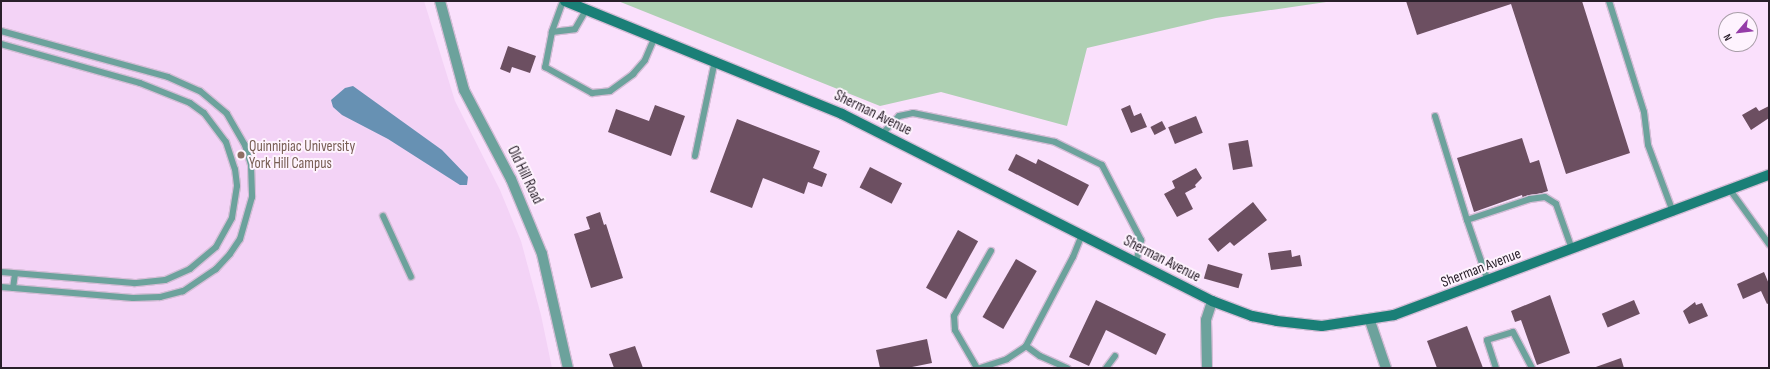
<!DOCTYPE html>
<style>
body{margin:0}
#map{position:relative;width:1770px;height:369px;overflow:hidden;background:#fae0fc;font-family:"Sofia Sans Condensed",sans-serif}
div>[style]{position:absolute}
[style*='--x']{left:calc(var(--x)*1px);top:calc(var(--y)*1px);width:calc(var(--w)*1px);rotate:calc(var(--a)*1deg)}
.built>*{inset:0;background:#f3d3f6}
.green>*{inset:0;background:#aed0b3}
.water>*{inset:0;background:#6791b3}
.building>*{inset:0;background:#6c4f61;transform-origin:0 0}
.roads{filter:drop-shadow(1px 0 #d4bdd6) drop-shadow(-1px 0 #d4bdd6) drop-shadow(0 1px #d4bdd6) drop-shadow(0 -1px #d4bdd6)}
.service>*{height:6px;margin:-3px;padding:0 3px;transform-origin:3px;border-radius:3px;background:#6ca29c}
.minor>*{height:10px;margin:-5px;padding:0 5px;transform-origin:5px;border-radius:5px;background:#6ca29c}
.secondary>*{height:10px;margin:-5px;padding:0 5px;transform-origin:5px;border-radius:5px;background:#1a7f77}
.dots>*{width:11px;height:11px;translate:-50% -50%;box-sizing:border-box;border:2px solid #fef3fe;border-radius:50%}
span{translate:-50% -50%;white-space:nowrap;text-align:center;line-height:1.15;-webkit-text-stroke:4px #fef3fe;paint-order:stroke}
.street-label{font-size:15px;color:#291f2a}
.education-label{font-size:15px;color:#785e54}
.left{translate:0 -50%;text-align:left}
.frame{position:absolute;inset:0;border:2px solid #291f2a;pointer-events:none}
.north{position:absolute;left:1718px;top:12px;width:40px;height:40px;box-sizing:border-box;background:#fef3fe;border:1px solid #a99ea9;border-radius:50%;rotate:242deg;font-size:11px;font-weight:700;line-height:16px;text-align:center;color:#291f2a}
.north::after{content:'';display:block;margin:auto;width:14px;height:18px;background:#953ca8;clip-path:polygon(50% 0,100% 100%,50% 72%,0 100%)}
</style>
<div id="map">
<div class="built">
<i style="clip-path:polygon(1px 1px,424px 1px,455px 101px,500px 190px,521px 241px,541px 315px,552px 368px,1px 368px)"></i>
</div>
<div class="green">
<i style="clip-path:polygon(618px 1px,1333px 1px,1216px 18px,1087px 48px,1067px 126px,941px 92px,880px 106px)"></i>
</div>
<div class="water">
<i style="clip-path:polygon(353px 86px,442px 150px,468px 177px,467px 185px,460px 185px,388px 139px,342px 115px,333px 107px,331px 100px,345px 88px)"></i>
</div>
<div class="building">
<i style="clip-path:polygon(1406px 1px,1582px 1px,1630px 153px,1566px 174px,1511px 4px,1417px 35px)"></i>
<i style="clip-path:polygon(508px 46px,536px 56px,530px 73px,512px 67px,510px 73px,500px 69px)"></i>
<i style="clip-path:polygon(655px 105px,685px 116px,671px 156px,608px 132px,616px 109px,649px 121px)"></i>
<i style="clip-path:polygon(1130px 105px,1134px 116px,1141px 113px,1147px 127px,1131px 133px,1121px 109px)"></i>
<i style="clip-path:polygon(1769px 106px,1769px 118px,1751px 130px,1742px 115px,1756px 107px,1759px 111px)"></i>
<i style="left:1196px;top:116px;width:18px;height:30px;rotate:68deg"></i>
<i style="clip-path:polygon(737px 119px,820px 151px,813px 168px,827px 174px,822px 187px,808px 182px,804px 194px,763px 178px,752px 208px,710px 192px)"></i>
<i style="left:1162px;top:121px;width:9px;height:13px;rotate:63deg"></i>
<i style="clip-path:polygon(1522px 138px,1530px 163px,1539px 160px,1548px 191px,1523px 199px,1522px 195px,1474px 212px,1457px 158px)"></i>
<i style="left:1248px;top:140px;width:27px;height:20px;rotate:80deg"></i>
<i style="clip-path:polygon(1016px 154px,1036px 164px,1038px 159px,1089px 185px,1078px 206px,1008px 170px)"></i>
<i style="left:870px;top:167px;width:36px;height:23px;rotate:27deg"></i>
<i style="clip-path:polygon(1196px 168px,1202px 178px,1195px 185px,1196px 187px,1185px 193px,1193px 209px,1177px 217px,1164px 194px,1175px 188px,1172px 181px)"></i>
<i style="clip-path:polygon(1253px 202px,1267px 220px,1234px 246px,1230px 242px,1218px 252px,1208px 239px)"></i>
<i style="clip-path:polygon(600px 212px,604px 225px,606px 224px,623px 278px,591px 288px,574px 234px,590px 229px,586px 217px)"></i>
<i style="left:958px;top:230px;width:23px;height:66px;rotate:29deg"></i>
<i style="clip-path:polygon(1291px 250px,1292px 257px,1300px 255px,1302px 266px,1271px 270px,1268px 253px)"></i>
<i style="left:1016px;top:259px;width:24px;height:67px;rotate:30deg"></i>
<i style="left:1208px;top:264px;width:36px;height:15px;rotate:16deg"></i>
<i style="clip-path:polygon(1764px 272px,1769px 284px,1769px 303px,1767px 304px,1761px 291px,1743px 299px,1737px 284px)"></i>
<i style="clip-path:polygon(1550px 295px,1570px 353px,1537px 365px,1521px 320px,1515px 322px,1511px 311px)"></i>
<i style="clip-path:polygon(1096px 300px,1166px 334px,1156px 355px,1106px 330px,1089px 366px,1069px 357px)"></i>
<i style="left:1634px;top:300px;width:15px;height:35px;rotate:67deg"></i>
<i style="clip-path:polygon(1695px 302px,1696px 305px,1702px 303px,1708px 316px,1689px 324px,1683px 311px)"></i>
<i style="clip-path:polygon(1467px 326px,1483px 368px,1437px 368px,1427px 341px)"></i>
<i style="clip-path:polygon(927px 339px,932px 363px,907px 368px,880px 368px,876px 350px)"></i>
<i style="clip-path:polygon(635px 346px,643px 368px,614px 368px,609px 354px)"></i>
<i style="clip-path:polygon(1621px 358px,1624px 368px,1593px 368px)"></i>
</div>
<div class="roads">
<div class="service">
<i style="--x:563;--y:1;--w:33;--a:110"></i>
<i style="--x:552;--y:32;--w:36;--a:101"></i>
<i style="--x:545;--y:67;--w:54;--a:29"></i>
<i style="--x:592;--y:93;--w:18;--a:-6"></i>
<i style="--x:610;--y:91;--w:29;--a:-36"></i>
<i style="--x:633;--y:74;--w:18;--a:-49"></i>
<i style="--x:645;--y:60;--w:25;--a:-67"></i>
<i style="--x:1609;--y:1;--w:116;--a:72.5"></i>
<i style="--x:1644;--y:112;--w:33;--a:83"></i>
<i style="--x:1648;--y:145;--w:72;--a:69.5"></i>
<i style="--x:1;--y:31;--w:173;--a:15.4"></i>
<i style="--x:168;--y:77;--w:35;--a:24"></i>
<i style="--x:200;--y:91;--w:35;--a:40"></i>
<i style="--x:227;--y:114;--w:36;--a:60"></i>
<i style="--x:245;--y:145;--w:21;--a:73"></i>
<i style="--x:251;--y:165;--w:32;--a:88"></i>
<i style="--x:252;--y:197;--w:44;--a:105.9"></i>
<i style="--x:240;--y:239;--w:18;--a:124"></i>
<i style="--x:230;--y:254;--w:21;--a:133"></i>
<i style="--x:216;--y:269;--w:40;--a:146"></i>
<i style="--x:183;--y:291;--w:24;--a:165"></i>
<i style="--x:160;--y:297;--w:27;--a:178"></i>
<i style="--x:133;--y:298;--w:132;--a:-175.2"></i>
<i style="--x:552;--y:32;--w:23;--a:-7"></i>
<i style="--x:575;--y:29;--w:22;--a:-60"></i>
<i style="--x:1;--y:44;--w:144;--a:15.7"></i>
<i style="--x:140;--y:83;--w:54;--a:21.8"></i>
<i style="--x:190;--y:103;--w:17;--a:36"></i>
<i style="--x:204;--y:113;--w:36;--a:53"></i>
<i style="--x:226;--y:142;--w:28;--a:72"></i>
<i style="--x:235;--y:169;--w:17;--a:83"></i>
<i style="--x:237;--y:186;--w:32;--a:99"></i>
<i style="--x:232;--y:218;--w:33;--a:119"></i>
<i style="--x:216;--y:247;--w:34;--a:140"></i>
<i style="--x:190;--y:269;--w:27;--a:156"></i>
<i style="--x:165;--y:280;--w:31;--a:174"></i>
<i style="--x:134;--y:283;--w:133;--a:-175.3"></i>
<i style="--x:1435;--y:116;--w:109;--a:72.9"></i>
<i style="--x:883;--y:133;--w:23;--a:-47"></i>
<i style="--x:899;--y:116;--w:14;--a:-12"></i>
<i style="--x:913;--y:113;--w:145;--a:11.5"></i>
<i style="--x:1055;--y:142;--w:52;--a:26.1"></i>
<i style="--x:1102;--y:165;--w:85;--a:62.5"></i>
<i style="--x:1141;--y:240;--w:24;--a:102"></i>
<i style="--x:695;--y:156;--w:98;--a:-78.2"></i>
<i style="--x:1730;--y:190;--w:67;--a:54.2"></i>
<i style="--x:383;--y:216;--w:67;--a:65.3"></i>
<i style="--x:1488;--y:281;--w:65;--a:-109"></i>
<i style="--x:1467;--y:220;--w:66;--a:-18.4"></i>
<i style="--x:1530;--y:199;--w:15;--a:-8"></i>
<i style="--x:1545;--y:197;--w:13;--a:32"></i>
<i style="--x:1556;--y:204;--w:48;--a:70.4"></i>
<i style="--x:13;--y:288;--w:14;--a:-82"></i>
<i style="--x:1026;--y:346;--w:17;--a:36"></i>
<i style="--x:1040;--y:356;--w:30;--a:24"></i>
<i style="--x:977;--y:368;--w:44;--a:-120.1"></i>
<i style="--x:955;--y:330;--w:14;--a:-94"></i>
<i style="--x:954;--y:316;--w:75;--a:-60.4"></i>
<i style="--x:980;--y:368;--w:28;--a:-18"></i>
<i style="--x:1007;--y:359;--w:23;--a:-34"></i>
<i style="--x:1026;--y:346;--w:101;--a:-62.2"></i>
<i style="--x:1073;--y:257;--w:24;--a:-68"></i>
<i style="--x:1106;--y:368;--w:15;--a:-53"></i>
<i style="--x:1496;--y:368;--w:29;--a:-108"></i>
<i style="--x:1487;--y:340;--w:27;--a:-17"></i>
<i style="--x:1513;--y:332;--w:41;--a:62.2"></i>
</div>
<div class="minor">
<i style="--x:440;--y:1;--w:92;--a:74.9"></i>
<i style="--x:464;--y:90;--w:101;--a:62.2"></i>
<i style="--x:511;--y:179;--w:81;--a:67.5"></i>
<i style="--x:542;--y:254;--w:117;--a:77.2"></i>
<i style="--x:1370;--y:321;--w:50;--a:71.2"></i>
<i style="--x:1207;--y:368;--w:48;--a:-91.2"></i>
<i style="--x:1206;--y:320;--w:20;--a:-72"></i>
</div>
<div class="secondary">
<i style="--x:565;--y:1;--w:299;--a:22.2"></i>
<i style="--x:842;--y:114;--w:415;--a:26.8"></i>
<i style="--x:1212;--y:301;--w:43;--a:20.6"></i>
<i style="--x:1252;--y:316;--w:25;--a:11"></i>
<i style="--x:1277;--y:321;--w:45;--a:6.3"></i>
<i style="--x:1322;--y:326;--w:73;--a:-8.7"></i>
<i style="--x:1394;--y:315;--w:400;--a:-20.5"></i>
</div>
</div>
<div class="dots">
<i style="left:241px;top:155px;background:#8d6e63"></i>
</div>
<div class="street-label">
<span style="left:873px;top:113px;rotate:26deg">Sherman Avenue</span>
<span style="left:525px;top:175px;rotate:64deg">Old Hill Road</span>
<span style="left:1162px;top:259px;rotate:27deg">Sherman Avenue</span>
<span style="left:1481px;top:268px;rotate:-21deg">Sherman Avenue</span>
</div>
<div class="education-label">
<span class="left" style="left:249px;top:155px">Quinnipiac University<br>York Hill Campus</span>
</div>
<div class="frame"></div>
<div class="north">N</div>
</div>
